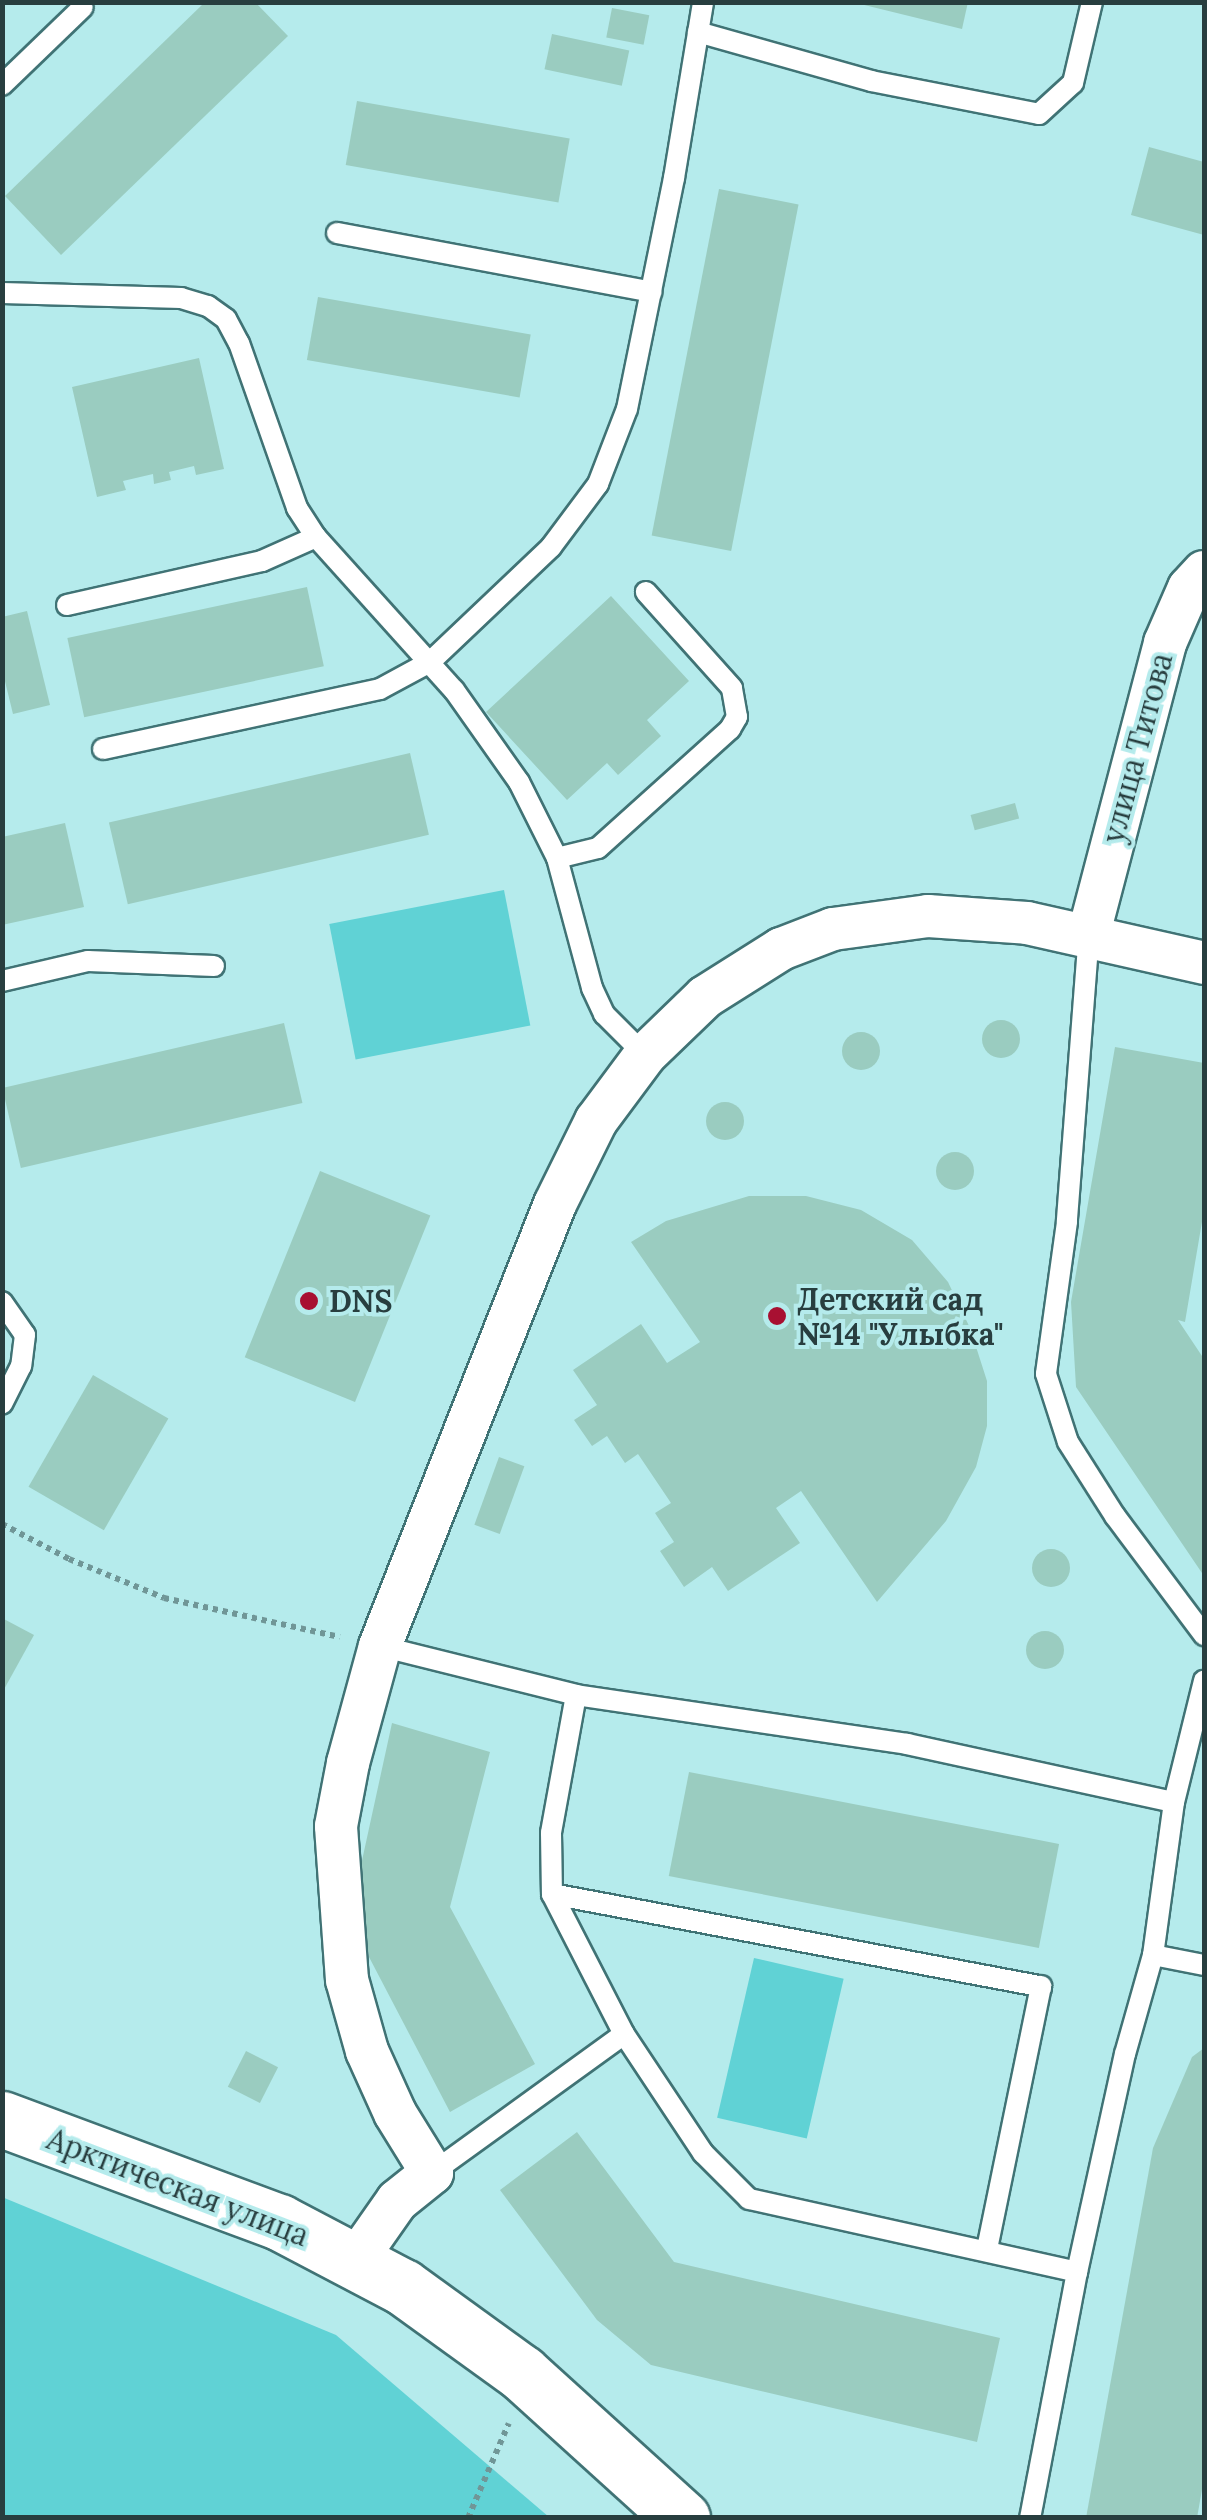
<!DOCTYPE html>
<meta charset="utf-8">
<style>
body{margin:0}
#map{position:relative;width:1207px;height:2520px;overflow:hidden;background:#b5ebec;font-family:Lora,serif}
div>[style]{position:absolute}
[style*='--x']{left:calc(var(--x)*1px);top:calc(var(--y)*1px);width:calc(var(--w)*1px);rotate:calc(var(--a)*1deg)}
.green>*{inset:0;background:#60d2d5;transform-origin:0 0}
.building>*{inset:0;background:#9accc0;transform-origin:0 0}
.round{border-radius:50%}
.path>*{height:6px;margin-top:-3px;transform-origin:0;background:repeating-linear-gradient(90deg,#709697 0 5px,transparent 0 10px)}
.roads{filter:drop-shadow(2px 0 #407375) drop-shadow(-2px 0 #407375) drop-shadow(0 2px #407375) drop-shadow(0 -2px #407375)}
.lane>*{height:20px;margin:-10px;padding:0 10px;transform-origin:10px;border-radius:10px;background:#fff}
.street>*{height:42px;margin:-21px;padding:0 21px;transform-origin:21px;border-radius:21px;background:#fff}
.secondary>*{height:55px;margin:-27.5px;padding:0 27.5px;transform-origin:27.5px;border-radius:27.5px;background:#fff}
.dots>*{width:28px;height:28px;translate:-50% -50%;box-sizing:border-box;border:5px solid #b5ebec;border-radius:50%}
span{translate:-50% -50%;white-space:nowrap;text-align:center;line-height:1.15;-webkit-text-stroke:8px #b5ebec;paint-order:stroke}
.street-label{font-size:30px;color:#283e3f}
.poi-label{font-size:30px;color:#283e3f;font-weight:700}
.left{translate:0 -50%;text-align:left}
.frame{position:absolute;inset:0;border:5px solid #283e3f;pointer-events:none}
</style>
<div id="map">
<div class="green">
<i style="left:504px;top:890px;width:138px;height:178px;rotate:79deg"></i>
<i style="left:754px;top:1958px;width:92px;height:164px;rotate:13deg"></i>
<i style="clip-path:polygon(2px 2197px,336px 2335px,549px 2517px,3px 2517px)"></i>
</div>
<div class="building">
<i style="clip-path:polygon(205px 2px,255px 2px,288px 36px,61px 255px,5px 196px)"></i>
<i style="clip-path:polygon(852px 2px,968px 2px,962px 29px)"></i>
<i style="left:612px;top:8px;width:38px;height:30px;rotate:11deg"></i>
<i style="left:552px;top:34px;width:79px;height:36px;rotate:12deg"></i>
<i style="left:357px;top:101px;width:216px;height:65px;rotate:10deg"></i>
<i style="clip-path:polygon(1149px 147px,1204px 162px,1204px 235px,1131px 215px)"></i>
<i style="left:719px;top:189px;width:81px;height:353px;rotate:11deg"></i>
<i style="left:318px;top:297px;width:216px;height:64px;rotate:10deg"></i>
<i style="clip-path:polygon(199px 358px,224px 469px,196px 475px,194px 466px,169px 472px,171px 480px,154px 484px,153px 474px,123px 481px,126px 490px,97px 497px,72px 387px)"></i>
<i style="left:307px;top:587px;width:81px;height:245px;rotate:78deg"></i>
<i style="clip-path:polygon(611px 596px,689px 681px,647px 720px,661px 736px,618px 775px,607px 763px,567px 800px,486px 712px)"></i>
<i style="clip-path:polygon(27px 611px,50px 705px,13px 714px,2px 669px,2px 617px)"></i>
<i style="left:410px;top:753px;width:84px;height:309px;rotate:77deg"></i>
<i style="left:1015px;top:803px;width:16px;height:46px;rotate:75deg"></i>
<i style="clip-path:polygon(65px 823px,84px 907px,2px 925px,2px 837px)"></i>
<i class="round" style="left:982px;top:1020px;width:38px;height:38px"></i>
<i style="left:284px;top:1023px;width:82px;height:289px;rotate:77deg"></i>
<i class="round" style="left:842px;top:1032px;width:38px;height:38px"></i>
<i style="clip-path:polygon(1115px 1047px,1204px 1063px,1204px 1210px,1185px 1322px,1178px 1320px,1204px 1359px,1204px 1576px,1076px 1387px,1071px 1302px)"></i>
<i class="round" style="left:706px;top:1102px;width:38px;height:38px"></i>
<i class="round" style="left:936px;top:1152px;width:38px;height:38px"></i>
<i style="left:320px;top:1171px;width:119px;height:201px;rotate:22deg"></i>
<i style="clip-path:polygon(749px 1196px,806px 1196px,861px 1210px,912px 1240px,948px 1282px,970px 1328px,987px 1381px,987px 1426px,976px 1467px,946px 1521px,877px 1602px,801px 1491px,776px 1508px,800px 1543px,728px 1591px,712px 1567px,684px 1587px,660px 1551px,674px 1542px,655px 1513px,671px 1503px,638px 1454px,625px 1463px,607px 1436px,592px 1446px,574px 1420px,597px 1405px,573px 1370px,641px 1324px,667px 1363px,700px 1342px,631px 1242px,666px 1221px)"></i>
<i style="left:93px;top:1375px;width:87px;height:129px;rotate:30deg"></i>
<i style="left:499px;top:1457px;width:27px;height:72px;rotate:20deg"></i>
<i class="round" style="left:1032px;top:1549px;width:38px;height:38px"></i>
<i style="clip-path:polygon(2px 1618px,34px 1635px,2px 1693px)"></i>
<i class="round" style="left:1026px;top:1631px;width:38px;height:38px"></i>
<i style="clip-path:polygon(392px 1723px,490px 1752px,450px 1907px,535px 2064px,450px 2112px,369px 1957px,356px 1888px)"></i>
<i style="left:689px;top:1772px;width:377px;height:106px;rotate:11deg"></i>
<i style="clip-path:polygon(1204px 2048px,1204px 2478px,1197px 2518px,1086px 2518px,1153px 2148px,1192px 2057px)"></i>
<i style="left:246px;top:2051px;width:36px;height:40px;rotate:27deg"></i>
<i style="clip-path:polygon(577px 2132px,674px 2262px,1000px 2338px,977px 2442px,651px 2365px,597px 2320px,500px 2190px)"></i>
</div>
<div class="path">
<i style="--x:2;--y:1524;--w:76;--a:27.6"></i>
<i style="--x:69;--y:1559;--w:103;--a:22.3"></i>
<i style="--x:164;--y:1598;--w:180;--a:12.5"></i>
<i style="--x:468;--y:2518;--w:103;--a:-66.7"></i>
</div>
<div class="roads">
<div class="lane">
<i style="--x:698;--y:32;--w:180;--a:15.8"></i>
<i style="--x:871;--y:81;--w:171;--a:11.1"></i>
<i style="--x:1039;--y:114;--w:46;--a:-42.4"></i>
<i style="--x:1073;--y:83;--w:83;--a:-76.8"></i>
<i style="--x:2;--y:85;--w:112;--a:-43.9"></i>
<i style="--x:337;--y:233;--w:320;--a:10.6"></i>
<i style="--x:2;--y:293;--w:179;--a:1.6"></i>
<i style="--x:181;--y:298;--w:28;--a:17"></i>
<i style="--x:208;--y:306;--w:22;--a:36"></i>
<i style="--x:226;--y:319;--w:27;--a:62"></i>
<i style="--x:239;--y:343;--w:175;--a:70.6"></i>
<i style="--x:297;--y:508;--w:35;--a:57"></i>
<i style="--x:316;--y:537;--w:206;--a:48"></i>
<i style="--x:454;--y:690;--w:113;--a:54.8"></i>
<i style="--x:519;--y:782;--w:85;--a:63.4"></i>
<i style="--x:557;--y:858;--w:135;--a:74.9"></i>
<i style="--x:592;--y:988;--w:29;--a:65"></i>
<i style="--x:604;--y:1014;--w:58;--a:45"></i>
<i style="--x:67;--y:605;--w:200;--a:-12.7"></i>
<i style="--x:262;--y:561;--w:59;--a:-24"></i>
<i style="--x:103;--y:749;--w:283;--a:-12.2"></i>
<i style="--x:380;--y:689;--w:57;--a:-28.4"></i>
<i style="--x:430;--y:662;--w:167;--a:-43.5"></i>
<i style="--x:551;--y:547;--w:79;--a:-53.3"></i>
<i style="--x:598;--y:484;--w:80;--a:-68.9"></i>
<i style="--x:627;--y:409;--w:236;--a:-78.5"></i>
<i style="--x:674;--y:178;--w:178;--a:-80.6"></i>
<i style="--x:557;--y:858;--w:42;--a:-13.7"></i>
<i style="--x:598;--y:848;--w:178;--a:-42"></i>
<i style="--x:730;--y:729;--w:14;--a:-60"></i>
<i style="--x:737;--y:717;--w:29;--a:-100"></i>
<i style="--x:732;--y:688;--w:129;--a:-131.9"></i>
<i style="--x:1089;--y:933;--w:290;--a:94.4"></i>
<i style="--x:1067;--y:1222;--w:153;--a:97.9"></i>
<i style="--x:1046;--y:1374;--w:71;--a:72.1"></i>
<i style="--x:1068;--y:1442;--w:88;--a:57.6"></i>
<i style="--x:1115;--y:1516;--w:149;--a:53.2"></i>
<i style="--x:2;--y:981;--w:88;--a:-13.1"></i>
<i style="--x:88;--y:961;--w:126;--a:2.3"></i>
<i style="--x:2;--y:1302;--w:40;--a:55.1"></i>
<i style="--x:25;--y:1335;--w:31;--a:97"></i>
<i style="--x:21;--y:1366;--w:42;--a:116.6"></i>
<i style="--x:380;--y:1646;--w:202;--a:14"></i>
<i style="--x:576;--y:1695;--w:335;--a:8.4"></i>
<i style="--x:907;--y:1744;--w:273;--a:12.3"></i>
<i style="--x:1174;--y:1802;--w:154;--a:97.8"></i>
<i style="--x:576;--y:1695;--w:140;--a:100.3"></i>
<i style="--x:551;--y:1833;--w:61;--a:89.1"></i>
<i style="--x:552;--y:1894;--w:157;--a:62.8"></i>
<i style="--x:1174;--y:1802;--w:125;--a:-76.1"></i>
<i style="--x:552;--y:1894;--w:498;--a:10.7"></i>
<i style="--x:1041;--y:1986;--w:268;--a:101.6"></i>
<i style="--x:432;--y:2173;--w:237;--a:-35.9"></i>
<i style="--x:624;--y:2034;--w:143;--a:56.4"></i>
<i style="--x:703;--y:2153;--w:65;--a:45"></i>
<i style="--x:749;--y:2199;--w:336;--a:12.5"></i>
<i style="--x:1077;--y:2272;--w:250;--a:100.8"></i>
<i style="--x:1077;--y:2272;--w:223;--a:-77.6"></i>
<i style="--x:1125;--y:2054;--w:103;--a:-74.2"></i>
<i style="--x:1153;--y:1955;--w:52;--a:11.1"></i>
</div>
<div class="street">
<i style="--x:1089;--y:933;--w:300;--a:-75.3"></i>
<i style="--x:1165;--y:643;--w:60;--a:-66.4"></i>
<i style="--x:1189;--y:588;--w:22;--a:-47"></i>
<i style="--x:355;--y:2261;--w:73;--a:-55"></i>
<i style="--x:397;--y:2201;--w:45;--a:-38.7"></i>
<i style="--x:432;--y:2173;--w:70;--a:-121.7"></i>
<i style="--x:395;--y:2113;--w:68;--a:-114.3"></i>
<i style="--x:367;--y:2051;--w:74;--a:-105.7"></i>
<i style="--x:347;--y:1980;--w:154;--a:-94.1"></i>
<i style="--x:336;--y:1826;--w:64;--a:-79.2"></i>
<i style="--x:348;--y:1763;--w:121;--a:-74.7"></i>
<i style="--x:380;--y:1646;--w:475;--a:-68.4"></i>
<i style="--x:555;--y:1204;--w:93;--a:-63.7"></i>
<i style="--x:596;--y:1121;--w:82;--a:-53.4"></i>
<i style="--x:645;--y:1055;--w:83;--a:-44"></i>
<i style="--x:705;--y:997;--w:90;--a:-32.3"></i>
<i style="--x:781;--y:949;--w:56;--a:-21"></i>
<i style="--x:833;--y:929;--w:96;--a:-7.8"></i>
<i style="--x:928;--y:916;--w:99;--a:4"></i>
<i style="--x:1027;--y:923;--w:181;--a:12.7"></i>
</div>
<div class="secondary">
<i style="--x:2;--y:2119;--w:296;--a:20.4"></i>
<i style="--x:279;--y:2222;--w:140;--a:27.7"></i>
<i style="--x:403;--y:2287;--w:147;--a:35.9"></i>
<i style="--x:522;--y:2373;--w:216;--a:42.2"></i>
</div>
</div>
<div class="dots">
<i style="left:309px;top:1301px;background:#a81032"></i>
<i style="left:777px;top:1316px;background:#a81032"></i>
</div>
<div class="street-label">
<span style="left:1137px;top:748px;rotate:-75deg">улица Титова</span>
<span style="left:178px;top:2187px;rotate:21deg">Арктическая улица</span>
</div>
<div class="poi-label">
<span class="left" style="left:797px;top:1316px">Детский сад<br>№14 "Улыбка"</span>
<span class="left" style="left:329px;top:1301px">DNS</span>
</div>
<div class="frame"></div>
</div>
